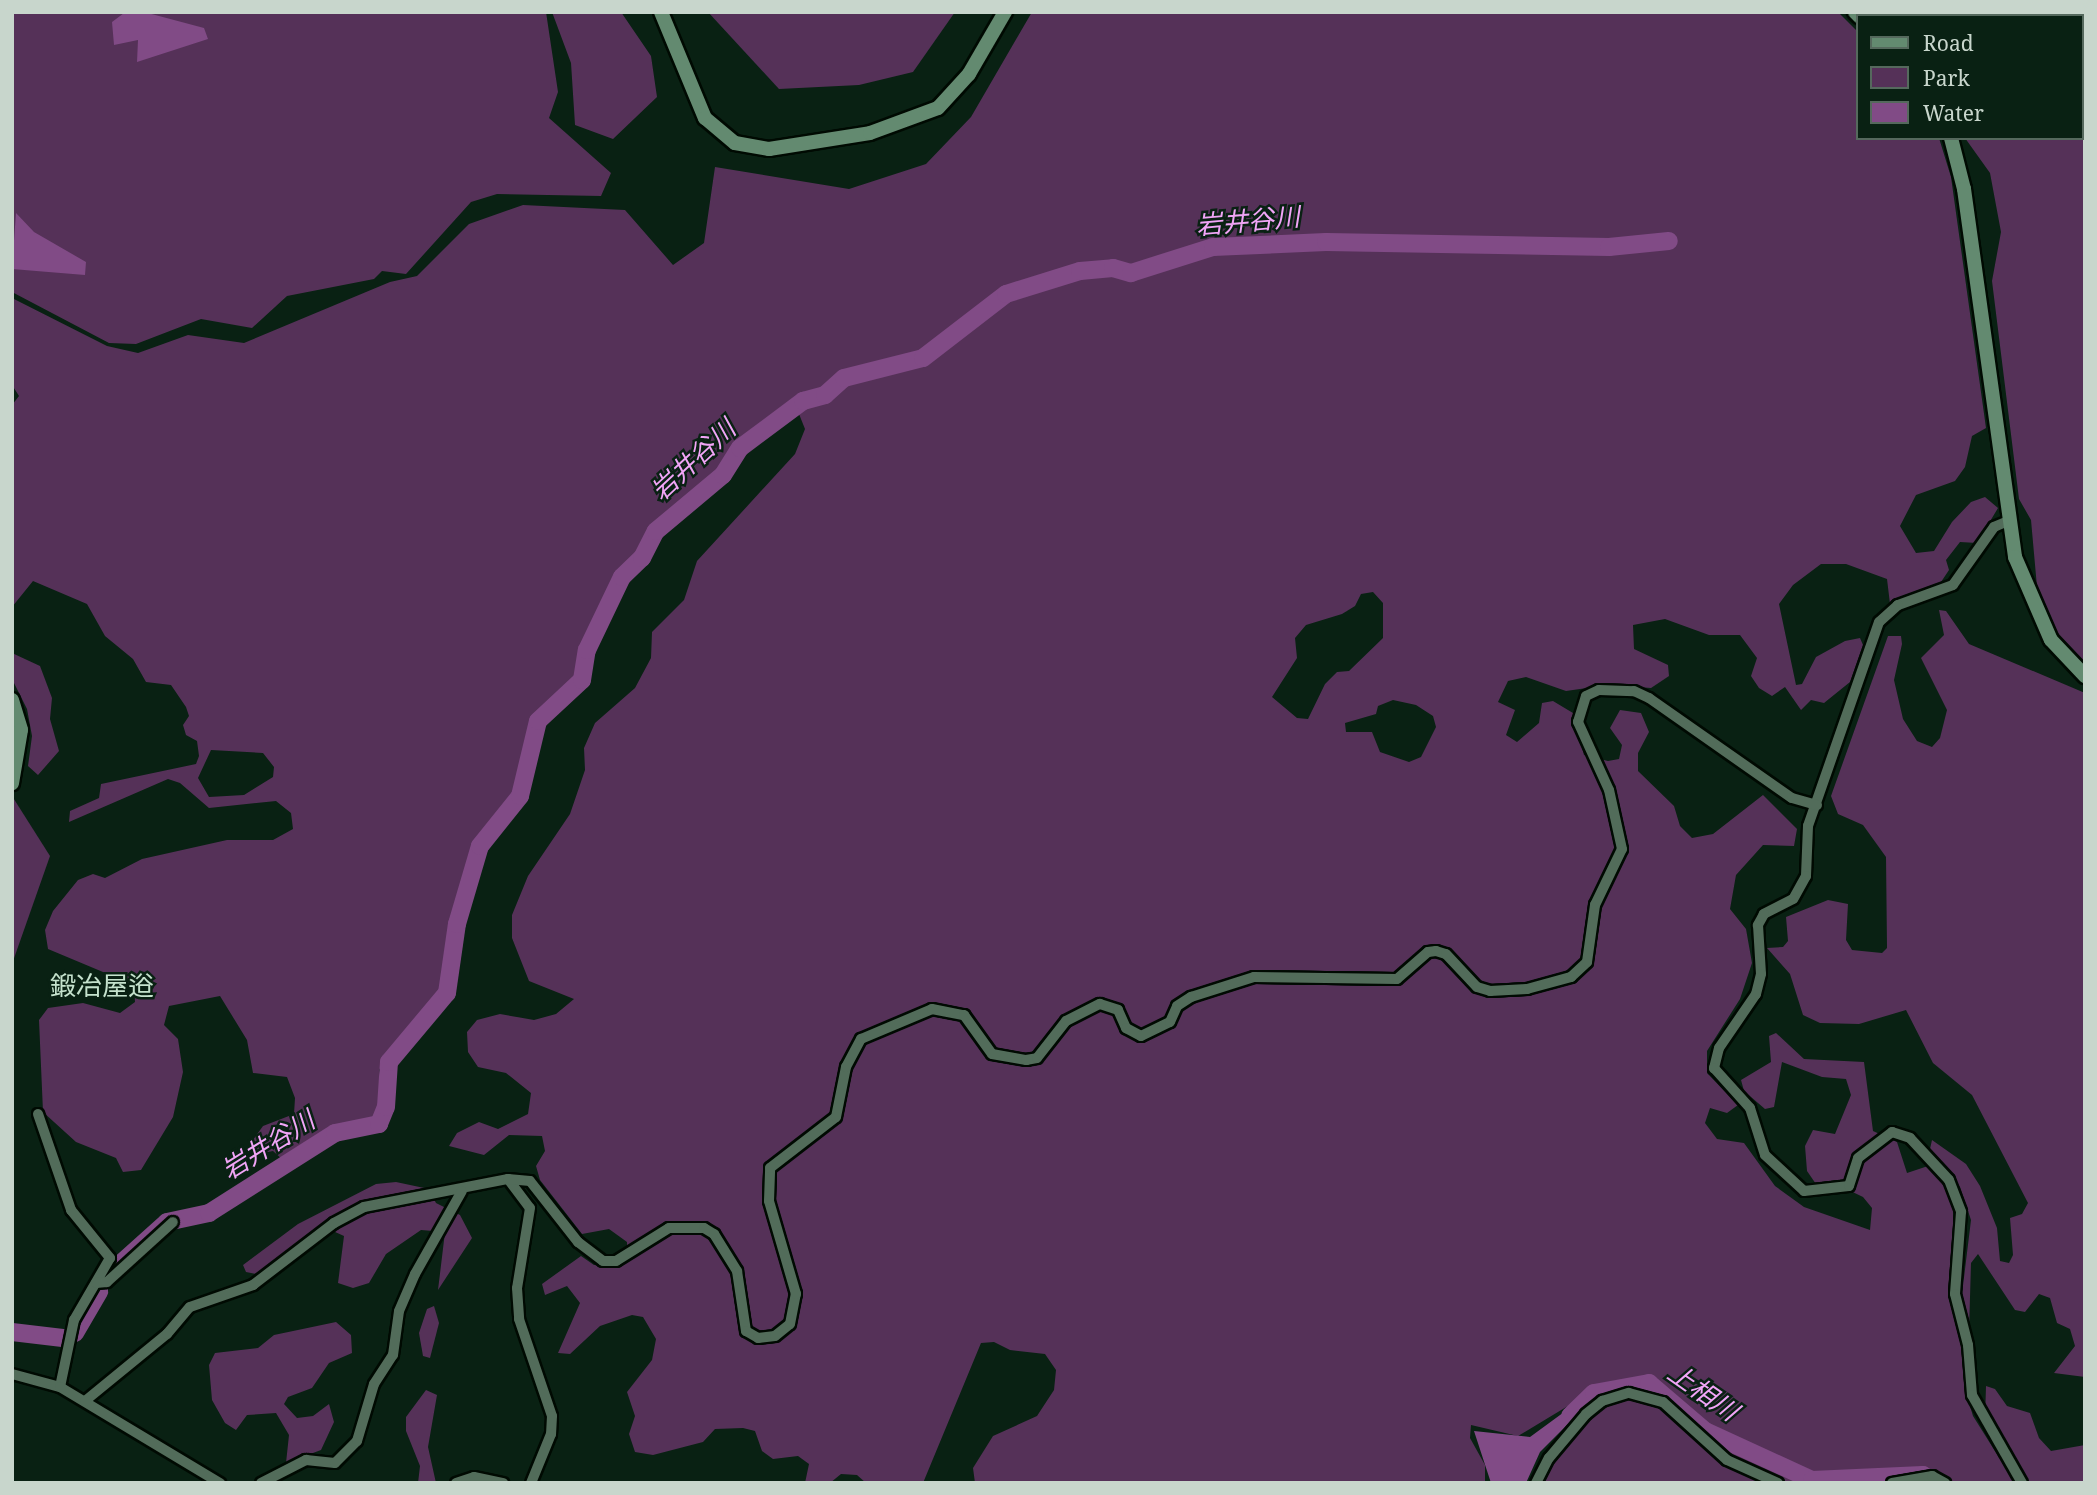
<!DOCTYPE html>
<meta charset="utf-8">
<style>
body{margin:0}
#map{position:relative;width:2097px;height:1495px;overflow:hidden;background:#092113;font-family:"Noto Serif","Noto Sans JP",serif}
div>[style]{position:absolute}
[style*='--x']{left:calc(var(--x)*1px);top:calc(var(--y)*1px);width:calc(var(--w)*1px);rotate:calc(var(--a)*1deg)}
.green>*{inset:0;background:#553158}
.water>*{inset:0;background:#814b86}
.river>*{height:18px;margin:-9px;padding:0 9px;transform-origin:9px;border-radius:9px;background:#814b86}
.roads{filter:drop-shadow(2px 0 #000a02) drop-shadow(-2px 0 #000a02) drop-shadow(0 2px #000a02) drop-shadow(0 -2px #000a02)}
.street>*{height:10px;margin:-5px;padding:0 5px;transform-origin:5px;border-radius:5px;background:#526c5a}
.secondary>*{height:14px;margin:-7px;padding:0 7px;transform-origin:7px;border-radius:7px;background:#638a70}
span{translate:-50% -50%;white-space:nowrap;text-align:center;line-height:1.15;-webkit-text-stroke:5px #092113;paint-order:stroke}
.water-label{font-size:26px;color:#f1a5f7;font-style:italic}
.neighbourhood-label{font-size:26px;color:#c5e2cd}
.frame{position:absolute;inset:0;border:14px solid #c8d6cc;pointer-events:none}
.legend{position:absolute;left:1856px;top:14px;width:228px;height:126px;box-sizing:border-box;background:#092113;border:2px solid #55695d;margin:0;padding:9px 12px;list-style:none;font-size:21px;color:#c8d6cc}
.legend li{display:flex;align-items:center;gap:14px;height:35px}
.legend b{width:35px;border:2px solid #55695d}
</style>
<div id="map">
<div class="green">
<i style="clip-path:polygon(12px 12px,546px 12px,558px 92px,549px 118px,611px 173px,601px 196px,497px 194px,471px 202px,406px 274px,382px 271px,374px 279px,287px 296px,252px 328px,201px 319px,136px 344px,109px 343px,12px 292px)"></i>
<i style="clip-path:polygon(552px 12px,621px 12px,651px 56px,657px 97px,613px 139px,575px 125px,571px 63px)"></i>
<i style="clip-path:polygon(708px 12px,955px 12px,913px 72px,859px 85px,779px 89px)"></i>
<i style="clip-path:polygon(evenodd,1032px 12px,1838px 12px,1857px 31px,1857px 138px,1939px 138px,1951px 177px,1986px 428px,1972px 436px,1965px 467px,1955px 481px,1916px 495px,1900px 526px,1916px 553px,1934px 551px,1952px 522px,1971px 502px,1985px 497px,1998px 508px,1977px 543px,1960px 542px,1946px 560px,1949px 570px,1939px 585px,1890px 604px,1887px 579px,1846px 564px,1821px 564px,1793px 585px,1779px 604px,1796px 685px,1802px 684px,1816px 657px,1845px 641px,1860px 638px,1863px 645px,1850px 682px,1824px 703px,1811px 700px,1801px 710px,1785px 687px,1772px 696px,1759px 688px,1751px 676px,1757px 658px,1740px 635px,1709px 635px,1665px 619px,1633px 625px,1634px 649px,1668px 665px,1669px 676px,1651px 688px,1608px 685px,1566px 691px,1526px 677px,1508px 681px,1498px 702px,1515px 710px,1506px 735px,1517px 742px,1539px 723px,1542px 703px,1553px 701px,1573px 713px,1584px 755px,1608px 761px,1619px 759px,1622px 745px,1610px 728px,1620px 710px,1641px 713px,1649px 732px,1638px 753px,1638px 771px,1674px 806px,1680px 826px,1692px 838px,1713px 834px,1763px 795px,1797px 829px,1794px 846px,1763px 845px,1736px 875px,1730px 909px,1746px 929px,1752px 963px,1740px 999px,1707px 1051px,1707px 1073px,1738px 1105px,1727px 1113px,1710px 1108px,1705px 1123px,1717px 1139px,1744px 1143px,1775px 1186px,1804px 1207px,1870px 1230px,1872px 1208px,1863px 1197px,1838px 1185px,1818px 1187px,1807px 1171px,1805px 1146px,1813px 1130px,1835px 1134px,1851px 1095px,1846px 1079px,1822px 1077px,1782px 1062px,1774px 1107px,1765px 1109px,1744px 1091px,1741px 1080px,1771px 1062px,1769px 1036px,1776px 1033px,1804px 1059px,1864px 1062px,1873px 1131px,1897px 1142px,1907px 1173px,1928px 1166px,1943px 1178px,1953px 1199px,1953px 1311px,1962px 1338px,1966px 1393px,1973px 1416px,2015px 1483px,1948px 1483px,1930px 1474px,1922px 1483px,1543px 1483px,1553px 1460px,1601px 1407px,1591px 1392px,1518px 1436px,1471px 1425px,1470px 1438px,1485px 1465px,1485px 1483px,975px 1483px,973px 1468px,993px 1436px,1037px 1416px,1054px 1390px,1056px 1370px,1045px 1354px,1010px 1350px,994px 1342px,981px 1343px,923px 1483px,866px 1483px,857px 1475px,841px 1474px,830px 1483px,805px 1483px,809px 1464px,798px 1456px,773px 1459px,762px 1451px,755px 1431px,743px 1428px,715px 1429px,703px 1442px,653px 1455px,635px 1452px,629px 1434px,635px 1416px,627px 1392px,652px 1360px,656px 1339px,643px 1317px,632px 1315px,600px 1326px,570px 1354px,558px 1353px,580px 1303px,567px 1286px,545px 1295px,542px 1284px,581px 1256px,594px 1265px,611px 1266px,627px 1255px,627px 1242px,609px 1229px,582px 1234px,540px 1180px,536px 1166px,545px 1151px,542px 1136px,509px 1135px,484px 1155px,449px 1146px,457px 1133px,479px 1122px,498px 1129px,528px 1114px,531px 1093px,506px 1073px,478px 1067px,468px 1052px,467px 1032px,477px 1020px,500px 1014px,534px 1020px,556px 1014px,574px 999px,529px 981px,512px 938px,512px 915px,528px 876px,570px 814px,585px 770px,584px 748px,595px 723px,635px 688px,651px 658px,652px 632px,684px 600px,697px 561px,795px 454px,805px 429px,799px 414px,783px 414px,737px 445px,699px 493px,658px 523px,613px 581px,573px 679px,533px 720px,511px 804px,484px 828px,454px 910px,443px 988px,433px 1008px,400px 1038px,379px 1070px,382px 1099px,375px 1120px,333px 1130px,284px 1161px,273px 1151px,258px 1154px,253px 1140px,263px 1126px,294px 1114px,295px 1098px,287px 1077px,253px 1073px,247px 1040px,220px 996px,169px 1006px,164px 1025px,178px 1039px,183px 1072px,173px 1117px,141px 1170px,123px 1172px,116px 1158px,76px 1142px,43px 1112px,39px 1020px,48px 1008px,83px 1003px,120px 1013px,135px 1002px,134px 985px,48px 949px,45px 930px,53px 911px,78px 880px,93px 874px,105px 878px,142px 859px,227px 840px,273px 840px,293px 829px,291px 813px,276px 801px,209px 808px,180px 783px,168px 779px,69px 822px,70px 811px,99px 798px,101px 784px,196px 764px,199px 756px,197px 741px,186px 735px,183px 725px,189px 716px,186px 707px,171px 685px,146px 682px,133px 659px,105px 636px,87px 604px,33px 581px,12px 607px,12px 405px,19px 396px,12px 385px,12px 298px,107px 346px,138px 353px,188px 335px,244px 343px,390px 282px,417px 276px,469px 224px,523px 205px,625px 210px,673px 265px,704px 243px,715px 167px,849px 189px,926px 164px,971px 117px,1032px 12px,1373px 592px,1383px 603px,1383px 638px,1349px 671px,1337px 672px,1325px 684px,1308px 719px,1297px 718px,1272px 697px,1297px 658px,1295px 638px,1306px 625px,1342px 614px,1355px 606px,1361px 594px,1373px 592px,1032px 12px,1393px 700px,1416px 705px,1433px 716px,1436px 727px,1421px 757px,1409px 762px,1380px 752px,1372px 732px,1346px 732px,1345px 723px,1376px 714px,1378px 706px,1393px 700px,1032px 12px,211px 750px,263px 753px,274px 767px,273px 777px,244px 795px,209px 797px,198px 778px,211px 750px)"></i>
<i style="clip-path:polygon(1869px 12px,2085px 12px,2085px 668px,2059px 637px,2037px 587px,2031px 520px,2019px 499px,1992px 281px,2001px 232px,1990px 173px,1965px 138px,2081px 138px,2081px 16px)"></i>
<i style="clip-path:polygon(1939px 610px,1946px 611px,1969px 644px,2085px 693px,2085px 1377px,2054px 1373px,2075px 1346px,2070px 1329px,2057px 1323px,2050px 1298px,2039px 1294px,2025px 1312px,2015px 1310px,1978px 1254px,1971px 1263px,1969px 1332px,1960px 1310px,1971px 1220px,1960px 1187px,1930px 1149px,1932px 1140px,1966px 1164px,1980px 1186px,1997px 1228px,2000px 1261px,2009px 1263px,2013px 1255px,2010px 1218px,2022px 1214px,2028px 1203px,1972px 1095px,1933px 1063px,1906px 1010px,1859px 1024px,1820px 1023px,1803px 1015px,1790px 974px,1767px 948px,1783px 947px,1788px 941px,1786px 917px,1828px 900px,1848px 904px,1846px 940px,1852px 950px,1882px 953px,1887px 948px,1886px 857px,1863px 825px,1838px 814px,1831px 796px,1888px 636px,1901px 636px,1902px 644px,1894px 680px,1903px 719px,1917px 741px,1932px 747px,1940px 738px,1947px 710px,1921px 658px,1944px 635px)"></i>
<i style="clip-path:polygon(12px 653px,40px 666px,52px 698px,50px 719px,59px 751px,38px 775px,28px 766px,32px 736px,27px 709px,12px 679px)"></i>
<i style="clip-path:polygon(12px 796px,50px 856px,12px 964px)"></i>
<i style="clip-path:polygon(396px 1182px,429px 1189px,436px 1203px,460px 1215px,472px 1238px,438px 1290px,445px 1232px,421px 1230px,386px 1254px,369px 1283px,353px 1288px,338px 1283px,344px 1236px,324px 1227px,262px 1275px,246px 1272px,243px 1265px,298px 1224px,376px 1184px)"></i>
<i style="clip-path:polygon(434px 1306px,439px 1323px,430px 1358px,423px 1356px,419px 1333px,427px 1309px)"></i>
<i style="clip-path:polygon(336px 1322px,351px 1335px,352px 1353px,329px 1363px,312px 1388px,288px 1397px,284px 1404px,297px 1418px,313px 1416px,329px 1404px,334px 1422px,321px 1450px,286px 1463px,289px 1435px,276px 1413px,247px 1415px,236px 1430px,225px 1423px,212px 1400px,209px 1365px,215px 1353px,258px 1348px,274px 1335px)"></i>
<i style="clip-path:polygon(1986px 1386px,1995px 1389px,2007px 1406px,2030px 1413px,2039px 1438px,2051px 1451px,2085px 1445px,2085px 1483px,2025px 1483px,1985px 1419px)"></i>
<i style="clip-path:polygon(426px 1390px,437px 1395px,428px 1447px,436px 1483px,418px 1483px,420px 1466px,406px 1431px,406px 1417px)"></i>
</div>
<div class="water">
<i style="clip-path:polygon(144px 12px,204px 28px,208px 39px,137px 62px,138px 40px,114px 45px,112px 22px,124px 13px)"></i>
<i style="clip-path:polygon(16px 213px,34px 232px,86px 262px,85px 275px,12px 269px)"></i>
<i style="clip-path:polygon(1586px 1396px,1589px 1403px,1540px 1452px,1526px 1483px,1491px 1483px,1474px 1431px,1530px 1437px)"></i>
</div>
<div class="river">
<i style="--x:108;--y:1275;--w:79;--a:-41.9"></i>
<i style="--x:167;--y:1222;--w:43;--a:-12.1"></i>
<i style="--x:209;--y:1213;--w:149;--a:-32.4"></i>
<i style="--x:335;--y:1133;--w:45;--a:-11.6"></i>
<i style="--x:379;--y:1124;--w:18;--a:-68"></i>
<i style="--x:386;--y:1107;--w:45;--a:-86.2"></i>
<i style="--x:389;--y:1062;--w:90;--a:-50"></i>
<i style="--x:447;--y:993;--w:70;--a:-81.8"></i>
<i style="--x:457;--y:924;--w:81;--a:-73.6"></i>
<i style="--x:480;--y:846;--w:64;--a:-51.3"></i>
<i style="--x:520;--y:796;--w:77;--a:-76.5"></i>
<i style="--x:538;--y:721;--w:60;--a:-43"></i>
<i style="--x:582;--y:680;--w:30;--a:-81"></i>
<i style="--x:587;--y:650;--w:81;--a:-64.4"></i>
<i style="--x:622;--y:577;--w:28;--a:-44"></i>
<i style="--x:642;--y:558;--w:30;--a:-63"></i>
<i style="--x:656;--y:531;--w:87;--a:-39.9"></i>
<i style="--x:723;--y:475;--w:32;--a:-58"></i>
<i style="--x:740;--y:448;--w:79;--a:-36.7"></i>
<i style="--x:803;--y:401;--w:23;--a:-15"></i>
<i style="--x:825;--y:395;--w:25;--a:-42"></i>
<i style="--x:844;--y:378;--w:81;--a:-14.2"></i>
<i style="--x:923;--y:358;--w:105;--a:-37.6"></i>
<i style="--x:1006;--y:294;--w:77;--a:-17.3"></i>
<i style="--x:1080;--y:271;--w:33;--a:-5"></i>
<i style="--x:1113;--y:268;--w:19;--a:16"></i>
<i style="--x:1131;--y:273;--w:86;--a:-17.6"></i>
<i style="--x:1213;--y:247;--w:113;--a:-2.5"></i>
<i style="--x:1326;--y:242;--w:283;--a:1"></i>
<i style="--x:1609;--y:247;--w:60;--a:-5.7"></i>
<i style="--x:12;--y:1332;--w:51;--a:6.7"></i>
<i style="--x:75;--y:1333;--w:48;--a:-59.7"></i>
<i style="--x:1570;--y:1416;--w:33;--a:-44"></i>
<i style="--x:1594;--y:1393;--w:56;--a:-10.3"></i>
<i style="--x:1649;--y:1383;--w:74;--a:40.6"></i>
<i style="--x:1705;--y:1431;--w:118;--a:24.6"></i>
<i style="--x:1812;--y:1480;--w:111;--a:-2.6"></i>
<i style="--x:1923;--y:1475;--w:14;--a:36"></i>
</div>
<div class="roads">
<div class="street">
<i style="--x:2008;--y:521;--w:15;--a:157"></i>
<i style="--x:1994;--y:527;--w:71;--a:125.3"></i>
<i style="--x:1953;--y:585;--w:59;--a:160"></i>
<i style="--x:1898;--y:605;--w:25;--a:138"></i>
<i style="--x:1879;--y:622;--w:216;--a:109.2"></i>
<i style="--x:1808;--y:826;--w:50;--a:92.3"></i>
<i style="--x:1806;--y:876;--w:26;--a:119"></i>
<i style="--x:1793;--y:899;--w:33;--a:153"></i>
<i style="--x:1764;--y:914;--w:13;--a:119"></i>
<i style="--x:1758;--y:925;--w:49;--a:86.5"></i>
<i style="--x:1761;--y:974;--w:21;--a:104"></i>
<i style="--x:1756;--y:994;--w:65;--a:124.4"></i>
<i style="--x:1719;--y:1048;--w:21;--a:104"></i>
<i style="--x:1714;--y:1068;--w:54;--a:48"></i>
<i style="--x:1750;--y:1108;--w:49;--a:72.3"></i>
<i style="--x:1765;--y:1155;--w:53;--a:42.7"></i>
<i style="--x:1804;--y:1191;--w:45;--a:-6.3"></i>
<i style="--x:1849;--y:1186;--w:29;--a:-72"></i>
<i style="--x:1858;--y:1158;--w:43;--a:-37.4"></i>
<i style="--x:1892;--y:1132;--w:19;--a:18"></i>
<i style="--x:1910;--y:1138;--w:57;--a:47.1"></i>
<i style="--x:1949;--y:1180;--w:34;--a:69"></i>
<i style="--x:1961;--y:1212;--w:82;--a:94.2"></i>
<i style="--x:1955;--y:1294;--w:53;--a:75.7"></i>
<i style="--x:1968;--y:1345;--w:50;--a:85.4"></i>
<i style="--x:1972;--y:1395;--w:101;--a:60.4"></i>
<i style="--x:38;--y:1114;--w:102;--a:71"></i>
<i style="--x:71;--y:1210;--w:62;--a:50.9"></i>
<i style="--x:110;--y:1258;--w:72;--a:120.1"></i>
<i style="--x:74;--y:1320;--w:68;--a:101.8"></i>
<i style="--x:508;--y:1179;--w:36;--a:53"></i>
<i style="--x:530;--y:1208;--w:81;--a:99.2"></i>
<i style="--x:517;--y:1288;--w:31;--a:86"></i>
<i style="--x:519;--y:1319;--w:102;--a:71.2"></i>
<i style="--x:552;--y:1416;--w:18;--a:93"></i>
<i style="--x:551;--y:1434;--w:53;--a:112.2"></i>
<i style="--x:96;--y:1283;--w:11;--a:-5"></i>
<i style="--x:107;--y:1282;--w:89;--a:-42.3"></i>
<i style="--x:12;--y:1374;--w:50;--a:15.2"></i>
<i style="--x:60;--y:1387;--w:187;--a:31"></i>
<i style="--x:85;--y:1401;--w:106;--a:-39.3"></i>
<i style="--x:167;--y:1334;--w:35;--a:-50"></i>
<i style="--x:190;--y:1307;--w:67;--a:-19.2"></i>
<i style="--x:253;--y:1285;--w:102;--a:-37.4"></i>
<i style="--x:334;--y:1223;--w:34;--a:-28"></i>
<i style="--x:364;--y:1207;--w:147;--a:-11"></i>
<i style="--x:508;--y:1179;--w:22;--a:5"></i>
<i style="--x:530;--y:1181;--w:78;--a:51.8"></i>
<i style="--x:578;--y:1242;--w:31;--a:37"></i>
<i style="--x:603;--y:1261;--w:13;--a:0"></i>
<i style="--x:616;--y:1261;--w:62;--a:-31.9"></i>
<i style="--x:669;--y:1228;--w:35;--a:0"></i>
<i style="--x:704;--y:1228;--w:12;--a:31"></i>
<i style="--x:714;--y:1234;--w:44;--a:58.1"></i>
<i style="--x:737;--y:1271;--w:61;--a:81.5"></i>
<i style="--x:746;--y:1331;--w:14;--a:30"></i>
<i style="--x:758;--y:1338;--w:17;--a:-7"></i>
<i style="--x:775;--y:1336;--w:19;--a:-39"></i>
<i style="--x:790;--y:1324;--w:31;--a:-79"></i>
<i style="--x:796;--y:1294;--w:97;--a:-106.2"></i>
<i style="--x:769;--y:1201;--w:33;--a:-88"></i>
<i style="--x:770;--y:1168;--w:83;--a:-37.7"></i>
<i style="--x:836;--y:1117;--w:51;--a:-78.7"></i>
<i style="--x:846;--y:1067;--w:32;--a:-62"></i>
<i style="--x:861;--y:1039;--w:77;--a:-22.9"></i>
<i style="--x:932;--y:1009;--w:33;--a:11"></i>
<i style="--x:964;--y:1015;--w:48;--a:54.3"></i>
<i style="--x:992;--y:1054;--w:35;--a:10"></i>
<i style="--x:1026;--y:1060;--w:11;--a:-10"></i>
<i style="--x:1037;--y:1058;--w:47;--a:-51.9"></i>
<i style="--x:1066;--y:1021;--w:38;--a:-27"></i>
<i style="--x:1100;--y:1004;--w:19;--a:18"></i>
<i style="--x:1118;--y:1010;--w:20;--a:66"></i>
<i style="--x:1126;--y:1028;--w:17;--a:28"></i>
<i style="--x:1141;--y:1036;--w:32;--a:-26"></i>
<i style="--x:1170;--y:1022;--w:17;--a:-66"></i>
<i style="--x:1177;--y:1006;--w:17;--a:-33"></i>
<i style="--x:1191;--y:997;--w:66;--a:-17.6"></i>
<i style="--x:1254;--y:977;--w:143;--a:0.8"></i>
<i style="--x:1397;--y:979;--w:41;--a:-41.1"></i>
<i style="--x:1428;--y:952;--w:8;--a:-7"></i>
<i style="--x:1436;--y:951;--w:10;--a:17"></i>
<i style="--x:1446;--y:954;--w:45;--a:46.8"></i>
<i style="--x:1477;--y:987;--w:14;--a:17"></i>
<i style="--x:1490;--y:991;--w:37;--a:-3"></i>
<i style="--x:1527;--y:989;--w:46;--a:-15.3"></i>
<i style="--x:1571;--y:977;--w:22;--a:-43"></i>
<i style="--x:1587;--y:962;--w:58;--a:-82"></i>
<i style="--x:1595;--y:905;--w:62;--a:-64.3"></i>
<i style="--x:1622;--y:849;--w:60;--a:-102.4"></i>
<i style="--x:1609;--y:790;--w:75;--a:-114.5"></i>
<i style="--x:1578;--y:722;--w:27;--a:-73"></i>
<i style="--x:1586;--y:696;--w:14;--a:-25"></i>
<i style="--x:1599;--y:690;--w:35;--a:2"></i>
<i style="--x:1634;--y:691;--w:17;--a:25"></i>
<i style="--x:1649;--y:698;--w:174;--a:35"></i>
<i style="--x:1792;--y:798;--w:26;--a:16"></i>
<i style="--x:261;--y:1483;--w:51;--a:-27.1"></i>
<i style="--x:306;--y:1460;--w:29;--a:6"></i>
<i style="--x:335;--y:1463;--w:31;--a:-45"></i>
<i style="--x:357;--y:1441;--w:59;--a:-73.4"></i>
<i style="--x:374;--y:1384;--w:35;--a:-57"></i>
<i style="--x:393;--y:1355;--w:44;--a:-82.2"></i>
<i style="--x:399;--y:1311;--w:40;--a:-66.6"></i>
<i style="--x:415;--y:1274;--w:95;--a:-60.5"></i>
<i style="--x:456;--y:1483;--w:19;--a:-18"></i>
<i style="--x:474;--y:1477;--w:30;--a:12"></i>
<i style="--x:1536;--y:1483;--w:28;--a:-63"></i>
<i style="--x:1549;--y:1458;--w:57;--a:-49.9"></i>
<i style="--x:1586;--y:1414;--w:21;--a:-39"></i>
<i style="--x:1602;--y:1401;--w:28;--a:-17"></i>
<i style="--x:1629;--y:1393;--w:35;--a:15"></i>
<i style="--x:1663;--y:1402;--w:86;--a:42.2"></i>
<i style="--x:1727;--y:1460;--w:56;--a:24.3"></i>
<i style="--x:1892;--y:1483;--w:41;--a:-9.9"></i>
<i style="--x:1932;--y:1476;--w:15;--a:28"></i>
</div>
<div class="secondary">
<i style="--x:661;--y:12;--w:115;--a:67.5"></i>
<i style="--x:705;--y:118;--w:39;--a:40"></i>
<i style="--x:735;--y:143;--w:35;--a:10"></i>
<i style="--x:769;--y:149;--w:102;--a:-9"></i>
<i style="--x:870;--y:133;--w:72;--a:-20.2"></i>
<i style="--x:938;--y:108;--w:46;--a:-47.6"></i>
<i style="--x:969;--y:74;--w:72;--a:-59.9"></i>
<i style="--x:1855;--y:12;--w:6;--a:45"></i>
<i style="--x:1951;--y:138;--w:53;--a:75.7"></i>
<i style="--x:1964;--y:189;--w:372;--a:82.1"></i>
<i style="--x:2015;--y:557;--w:90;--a:66.6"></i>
<i style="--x:2051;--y:640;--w:50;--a:46.6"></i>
<i style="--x:12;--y:700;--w:31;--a:73"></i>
<i style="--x:21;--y:730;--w:54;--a:99.6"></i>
</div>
</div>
<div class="water-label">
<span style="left:1248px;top:221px;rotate:-5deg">岩井谷川</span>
<span style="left:693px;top:460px;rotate:-43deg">岩井谷川</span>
<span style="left:268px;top:1145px;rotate:-32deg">岩井谷川</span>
<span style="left:1703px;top:1392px;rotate:35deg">上相川</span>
</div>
<div class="neighbourhood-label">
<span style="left:102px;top:986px">鍛冶屋逧</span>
</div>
<div class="frame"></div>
<ul class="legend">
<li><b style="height:9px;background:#638a70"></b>Road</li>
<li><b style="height:19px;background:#553158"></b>Park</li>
<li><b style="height:19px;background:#814b86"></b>Water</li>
</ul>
</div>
